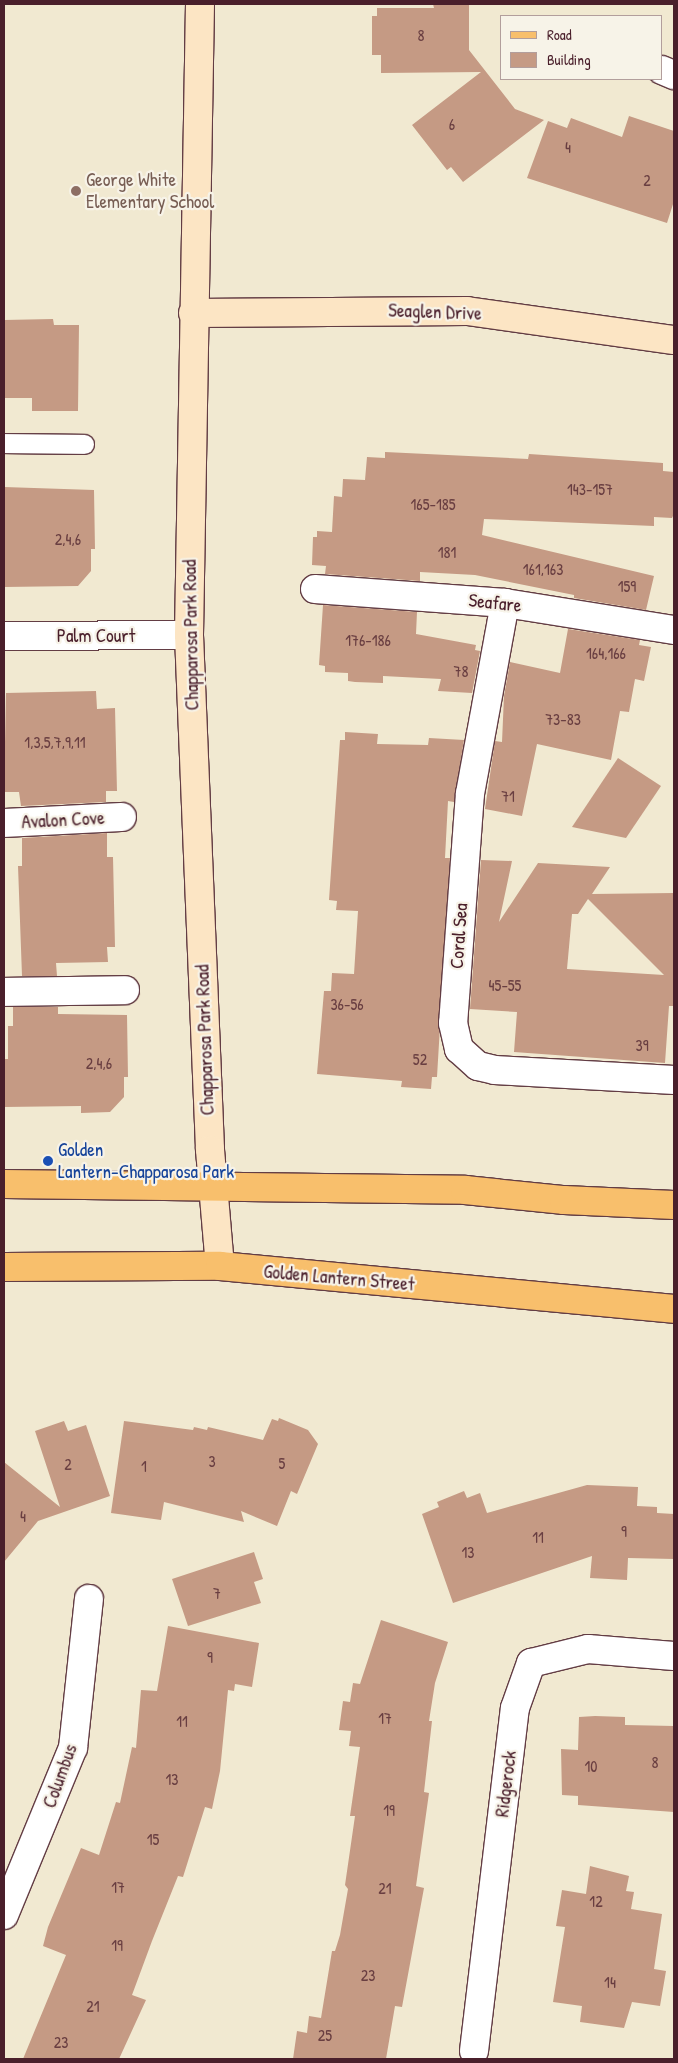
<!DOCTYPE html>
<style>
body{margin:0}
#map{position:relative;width:678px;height:2063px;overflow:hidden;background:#f1e9d1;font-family:"Patrick Hand",sans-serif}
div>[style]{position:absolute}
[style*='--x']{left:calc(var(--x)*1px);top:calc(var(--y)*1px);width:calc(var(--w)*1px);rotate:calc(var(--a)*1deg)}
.building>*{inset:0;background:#c59a84}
.roads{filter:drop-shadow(1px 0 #633d44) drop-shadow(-1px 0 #633d44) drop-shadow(0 1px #633d44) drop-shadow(0 -1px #633d44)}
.lane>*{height:19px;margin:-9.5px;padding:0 9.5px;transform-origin:9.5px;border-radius:9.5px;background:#fff}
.street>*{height:28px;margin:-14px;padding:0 14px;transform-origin:14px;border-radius:14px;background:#fff}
.secondary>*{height:28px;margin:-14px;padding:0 14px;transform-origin:14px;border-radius:14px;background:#fce5c4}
.primary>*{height:28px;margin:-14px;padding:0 14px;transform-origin:14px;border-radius:14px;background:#f8bf6c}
.dots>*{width:14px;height:14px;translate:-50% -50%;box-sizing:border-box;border:2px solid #f7f3e8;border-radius:50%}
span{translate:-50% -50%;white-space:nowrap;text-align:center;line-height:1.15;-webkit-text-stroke:4.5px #f7f3e8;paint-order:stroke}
.number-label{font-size:16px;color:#693e41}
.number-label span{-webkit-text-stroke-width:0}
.education-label{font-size:19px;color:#785e54}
.left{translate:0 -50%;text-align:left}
.street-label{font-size:19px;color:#4a1f2b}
.transit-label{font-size:19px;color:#164399}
.frame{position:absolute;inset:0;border:5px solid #4a1f2b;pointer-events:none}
.legend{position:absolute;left:500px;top:15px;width:162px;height:65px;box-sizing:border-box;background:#f7f3e8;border:1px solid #b29e9c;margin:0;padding:6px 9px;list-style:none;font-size:15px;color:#4a1f2b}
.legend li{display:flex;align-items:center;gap:10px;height:25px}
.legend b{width:25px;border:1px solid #b29e9c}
</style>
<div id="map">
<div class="building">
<i style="clip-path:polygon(433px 4px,469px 4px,469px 50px,515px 109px,544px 120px,463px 182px,451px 167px,447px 170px,412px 125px,481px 72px,381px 73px,381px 55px,372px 55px,372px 16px,377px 16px,377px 8px,434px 8px)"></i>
<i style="clip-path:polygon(629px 116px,674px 131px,674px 201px,667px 223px,527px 178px,548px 121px,567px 128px,571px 118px,622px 137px)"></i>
<i style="clip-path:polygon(53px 319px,54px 325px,79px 325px,78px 411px,32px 411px,32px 398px,4px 398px,4px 320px)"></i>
<i style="clip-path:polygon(385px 452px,528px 459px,529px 454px,663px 463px,663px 471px,674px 472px,674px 514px,672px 518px,654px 517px,654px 526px,484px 519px,482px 535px,654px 576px,646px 610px,574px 598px,574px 595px,475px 575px,420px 572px,420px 581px,325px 574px,326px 566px,312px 565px,313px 537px,317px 537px,317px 531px,332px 532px,334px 496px,342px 497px,343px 479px,365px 480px,367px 457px,385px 458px)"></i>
<i style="clip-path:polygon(4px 487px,94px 490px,95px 549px,91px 549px,91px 571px,78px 586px,4px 587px)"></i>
<i style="clip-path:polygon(323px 605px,417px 612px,416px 634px,476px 645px,475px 650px,480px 651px,472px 693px,438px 691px,441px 679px,383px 676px,383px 683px,355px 682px,348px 681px,348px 673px,325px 672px,325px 666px,319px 665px)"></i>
<i style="clip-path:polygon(568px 629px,640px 640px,639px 645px,651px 647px,644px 681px,635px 679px,629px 712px,620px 711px,611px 760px,537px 744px,522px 816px,485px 809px,495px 741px,502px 742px,504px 696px,510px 662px,560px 673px)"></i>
<i style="clip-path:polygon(96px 691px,97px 709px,115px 708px,117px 791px,106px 791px,106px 802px,21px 806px,19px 792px,4px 792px,6px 693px)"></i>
<i style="clip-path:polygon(345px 732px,378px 734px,377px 744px,428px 745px,429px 738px,464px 740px,454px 802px,448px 801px,445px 858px,450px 858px,437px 1077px,432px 1077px,431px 1089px,401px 1087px,402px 1081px,317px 1074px,324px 991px,331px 991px,332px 973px,354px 974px,358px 911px,336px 910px,337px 901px,329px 900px,340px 740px,345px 740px)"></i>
<i style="clip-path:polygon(618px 758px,661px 786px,626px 838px,572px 827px)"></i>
<i style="clip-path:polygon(107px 833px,107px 857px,113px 857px,115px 947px,107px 947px,108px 962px,56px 963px,57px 976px,22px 976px,18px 866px,22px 866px,22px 838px)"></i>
<i style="clip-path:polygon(evenodd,481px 860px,512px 861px,499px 922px,538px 863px,610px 867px,592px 894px,674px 893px,674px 1006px,669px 1006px,665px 1063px,514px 1052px,517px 1012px,470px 1009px,481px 860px,588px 899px,664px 975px,567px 969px,572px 914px,578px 914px,588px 899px)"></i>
<i style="clip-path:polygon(13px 1007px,58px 1007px,58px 1014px,127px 1015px,128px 1077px,124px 1077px,124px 1097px,110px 1112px,81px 1113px,81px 1106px,4px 1107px,4px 1059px,8px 1059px,8px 1026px,13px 1026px)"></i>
<i style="clip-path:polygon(279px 1418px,308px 1430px,318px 1444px,297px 1494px,291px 1491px,277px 1526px,241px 1511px,244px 1522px,164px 1502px,161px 1520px,111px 1513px,124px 1421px,193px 1430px,194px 1427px,207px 1430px,208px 1427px,263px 1440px,272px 1419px,278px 1421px)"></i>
<i style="clip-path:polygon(64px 1421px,68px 1431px,86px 1425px,110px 1496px,38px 1521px,4px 1562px,4px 1462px,60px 1507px,35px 1431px)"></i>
<i style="clip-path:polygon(587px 1485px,638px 1487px,637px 1506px,657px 1507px,657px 1513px,674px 1514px,674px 1559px,628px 1558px,627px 1580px,590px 1578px,592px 1556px,453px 1603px,422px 1514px,439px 1507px,437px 1502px,464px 1491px,467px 1498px,480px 1493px,487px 1513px)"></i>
<i style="clip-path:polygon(254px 1552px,263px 1579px,254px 1582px,261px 1603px,188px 1626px,172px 1579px)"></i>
<i style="clip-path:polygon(381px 1620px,448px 1642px,435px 1683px,429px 1721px,432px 1721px,424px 1792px,429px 1793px,416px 1886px,424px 1888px,402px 2007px,395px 2006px,386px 2059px,293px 2059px,297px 2031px,307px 2033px,309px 2016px,321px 2018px,332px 1951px,335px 1951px,340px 1935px,348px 1889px,345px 1885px,355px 1816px,350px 1816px,360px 1747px,349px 1746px,351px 1731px,339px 1730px,343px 1701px,350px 1702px,353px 1683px,360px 1684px)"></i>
<i style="clip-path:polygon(168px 1626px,259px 1643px,252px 1687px,235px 1684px,234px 1691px,228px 1690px,220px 1771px,212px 1809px,205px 1807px,183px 1877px,178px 1876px,152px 1941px,132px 1995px,146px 2000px,119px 2059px,23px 2059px,66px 1955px,43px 1946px,48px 1927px,81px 1848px,99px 1855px,116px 1802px,120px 1803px,132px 1747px,136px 1748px,141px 1690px,157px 1691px)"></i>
<i style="clip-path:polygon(595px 1716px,625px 1717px,625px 1725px,674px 1726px,674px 1812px,578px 1805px,578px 1796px,562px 1795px,561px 1749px,578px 1750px,579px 1717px)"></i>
<i style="clip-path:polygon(590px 1866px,629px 1876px,626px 1891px,634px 1892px,631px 1909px,662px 1914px,654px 1969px,666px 1971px,660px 2006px,632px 2002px,624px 2028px,580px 2022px,582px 2006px,553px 2002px,565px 1927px,556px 1926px,562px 1890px,586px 1894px)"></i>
</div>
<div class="roads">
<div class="lane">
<i style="--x:4;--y:443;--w:80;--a:0.7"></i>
</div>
<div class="street">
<i style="--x:662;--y:70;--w:13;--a:23"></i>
<i style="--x:315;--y:589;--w:191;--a:4.2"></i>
<i style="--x:505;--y:603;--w:171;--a:9.1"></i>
<i style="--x:505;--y:603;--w:193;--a:100.4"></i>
<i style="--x:470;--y:793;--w:231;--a:94.2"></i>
<i style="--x:453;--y:1023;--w:27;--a:77"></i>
<i style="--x:459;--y:1049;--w:25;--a:42"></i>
<i style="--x:478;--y:1066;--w:17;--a:13"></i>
<i style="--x:495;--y:1070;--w:179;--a:3.2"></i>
<i style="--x:4;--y:636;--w:185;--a:-0.3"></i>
<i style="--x:4;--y:823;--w:118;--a:-2.9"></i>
<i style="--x:4;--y:992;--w:121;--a:-0.9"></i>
<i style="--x:4;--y:1915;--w:181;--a:-67.6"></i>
<i style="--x:73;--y:1748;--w:150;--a:-83.9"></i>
<i style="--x:474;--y:2051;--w:345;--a:-83.2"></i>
<i style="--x:515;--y:1708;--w:48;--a:-70.4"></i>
<i style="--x:531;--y:1663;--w:59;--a:-13.8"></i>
<i style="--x:588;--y:1649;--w:86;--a:4.7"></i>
</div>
<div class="secondary">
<i style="--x:200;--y:4;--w:631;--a:91"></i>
<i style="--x:189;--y:635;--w:515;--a:87.66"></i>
<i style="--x:210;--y:1150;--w:116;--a:85.1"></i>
<i style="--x:193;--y:313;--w:274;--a:-0.4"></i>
<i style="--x:467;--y:311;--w:209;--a:8"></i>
</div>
<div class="primary">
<i style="--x:4;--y:1184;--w:461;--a:0.7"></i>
<i style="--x:465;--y:1190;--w:100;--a:5.8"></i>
<i style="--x:564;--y:1200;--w:110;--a:2.6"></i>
<i style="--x:4;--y:1267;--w:216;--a:-0.3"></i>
<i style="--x:220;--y:1266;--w:456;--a:5.4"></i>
</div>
</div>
<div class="dots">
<i style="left:76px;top:191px;background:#8d6e63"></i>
<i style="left:48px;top:1161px;background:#1a4fb4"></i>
</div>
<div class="number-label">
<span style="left:421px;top:35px">8</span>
<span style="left:452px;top:124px">6</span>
<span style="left:568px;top:147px">4</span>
<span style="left:647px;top:180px">2</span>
<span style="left:590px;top:489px">143-157</span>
<span style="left:433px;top:504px">165-185</span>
<span style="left:68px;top:539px">2,4,6</span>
<span style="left:447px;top:552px">181</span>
<span style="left:543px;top:569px">161,163</span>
<span style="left:627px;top:586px">159</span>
<span style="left:368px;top:640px">176-186</span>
<span style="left:606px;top:653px">164,166</span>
<span style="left:461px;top:671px">78</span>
<span style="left:563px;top:719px">73-83</span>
<span style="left:55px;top:742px">1,3,5,7,9,11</span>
<span style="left:508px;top:796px">71</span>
<span style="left:505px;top:985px">45-55</span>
<span style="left:347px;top:1004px">36-56</span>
<span style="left:642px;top:1045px">39</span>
<span style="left:420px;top:1059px">52</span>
<span style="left:99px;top:1063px">2,4,6</span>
<span style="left:212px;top:1461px">3</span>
<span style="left:282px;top:1463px">5</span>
<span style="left:68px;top:1464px">2</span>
<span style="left:144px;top:1466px">1</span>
<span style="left:23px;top:1516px">4</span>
<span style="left:624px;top:1531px">9</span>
<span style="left:538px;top:1537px">11</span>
<span style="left:468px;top:1552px">13</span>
<span style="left:217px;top:1593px">7</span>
<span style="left:210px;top:1657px">9</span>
<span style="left:385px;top:1718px">17</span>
<span style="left:182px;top:1721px">11</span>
<span style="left:655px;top:1762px">8</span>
<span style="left:591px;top:1766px">10</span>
<span style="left:172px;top:1779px">13</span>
<span style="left:389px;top:1810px">19</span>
<span style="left:153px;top:1839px">15</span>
<span style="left:118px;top:1887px">17</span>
<span style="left:385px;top:1888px">21</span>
<span style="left:596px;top:1901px">12</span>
<span style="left:117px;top:1945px">19</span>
<span style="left:368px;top:1975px">23</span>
<span style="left:610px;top:1982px">14</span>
<span style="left:93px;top:2006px">21</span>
<span style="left:325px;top:2035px">25</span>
<span style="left:61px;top:2042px">23</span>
</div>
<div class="education-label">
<span class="left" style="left:86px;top:191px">George White<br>Elementary School</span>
</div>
<div class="street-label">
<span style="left:435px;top:312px;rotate:2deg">Seaglen Drive</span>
<span style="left:495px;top:603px;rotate:6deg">Seafare</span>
<span style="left:191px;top:635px;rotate:-91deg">Chapparosa Park Road</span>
<span style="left:96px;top:636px">Palm Court</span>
<span style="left:63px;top:820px;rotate:-3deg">Avalon Cove</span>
<span style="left:459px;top:936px;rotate:-86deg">Coral Sea</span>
<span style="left:205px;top:1040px;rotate:-92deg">Chapparosa Park Road</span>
<span style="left:339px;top:1278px;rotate:5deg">Golden Lantern Street</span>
<span style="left:60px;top:1776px;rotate:-70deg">Columbus</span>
<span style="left:506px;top:1784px;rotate:-83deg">Ridgerock</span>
</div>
<div class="transit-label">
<span class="left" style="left:58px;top:1161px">Golden<br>Lantern-Chapparosa Park</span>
</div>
<div class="frame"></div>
<ul class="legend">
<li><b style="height:6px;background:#f8bf6c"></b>Road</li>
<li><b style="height:14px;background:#c59a84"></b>Building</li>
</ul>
</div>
